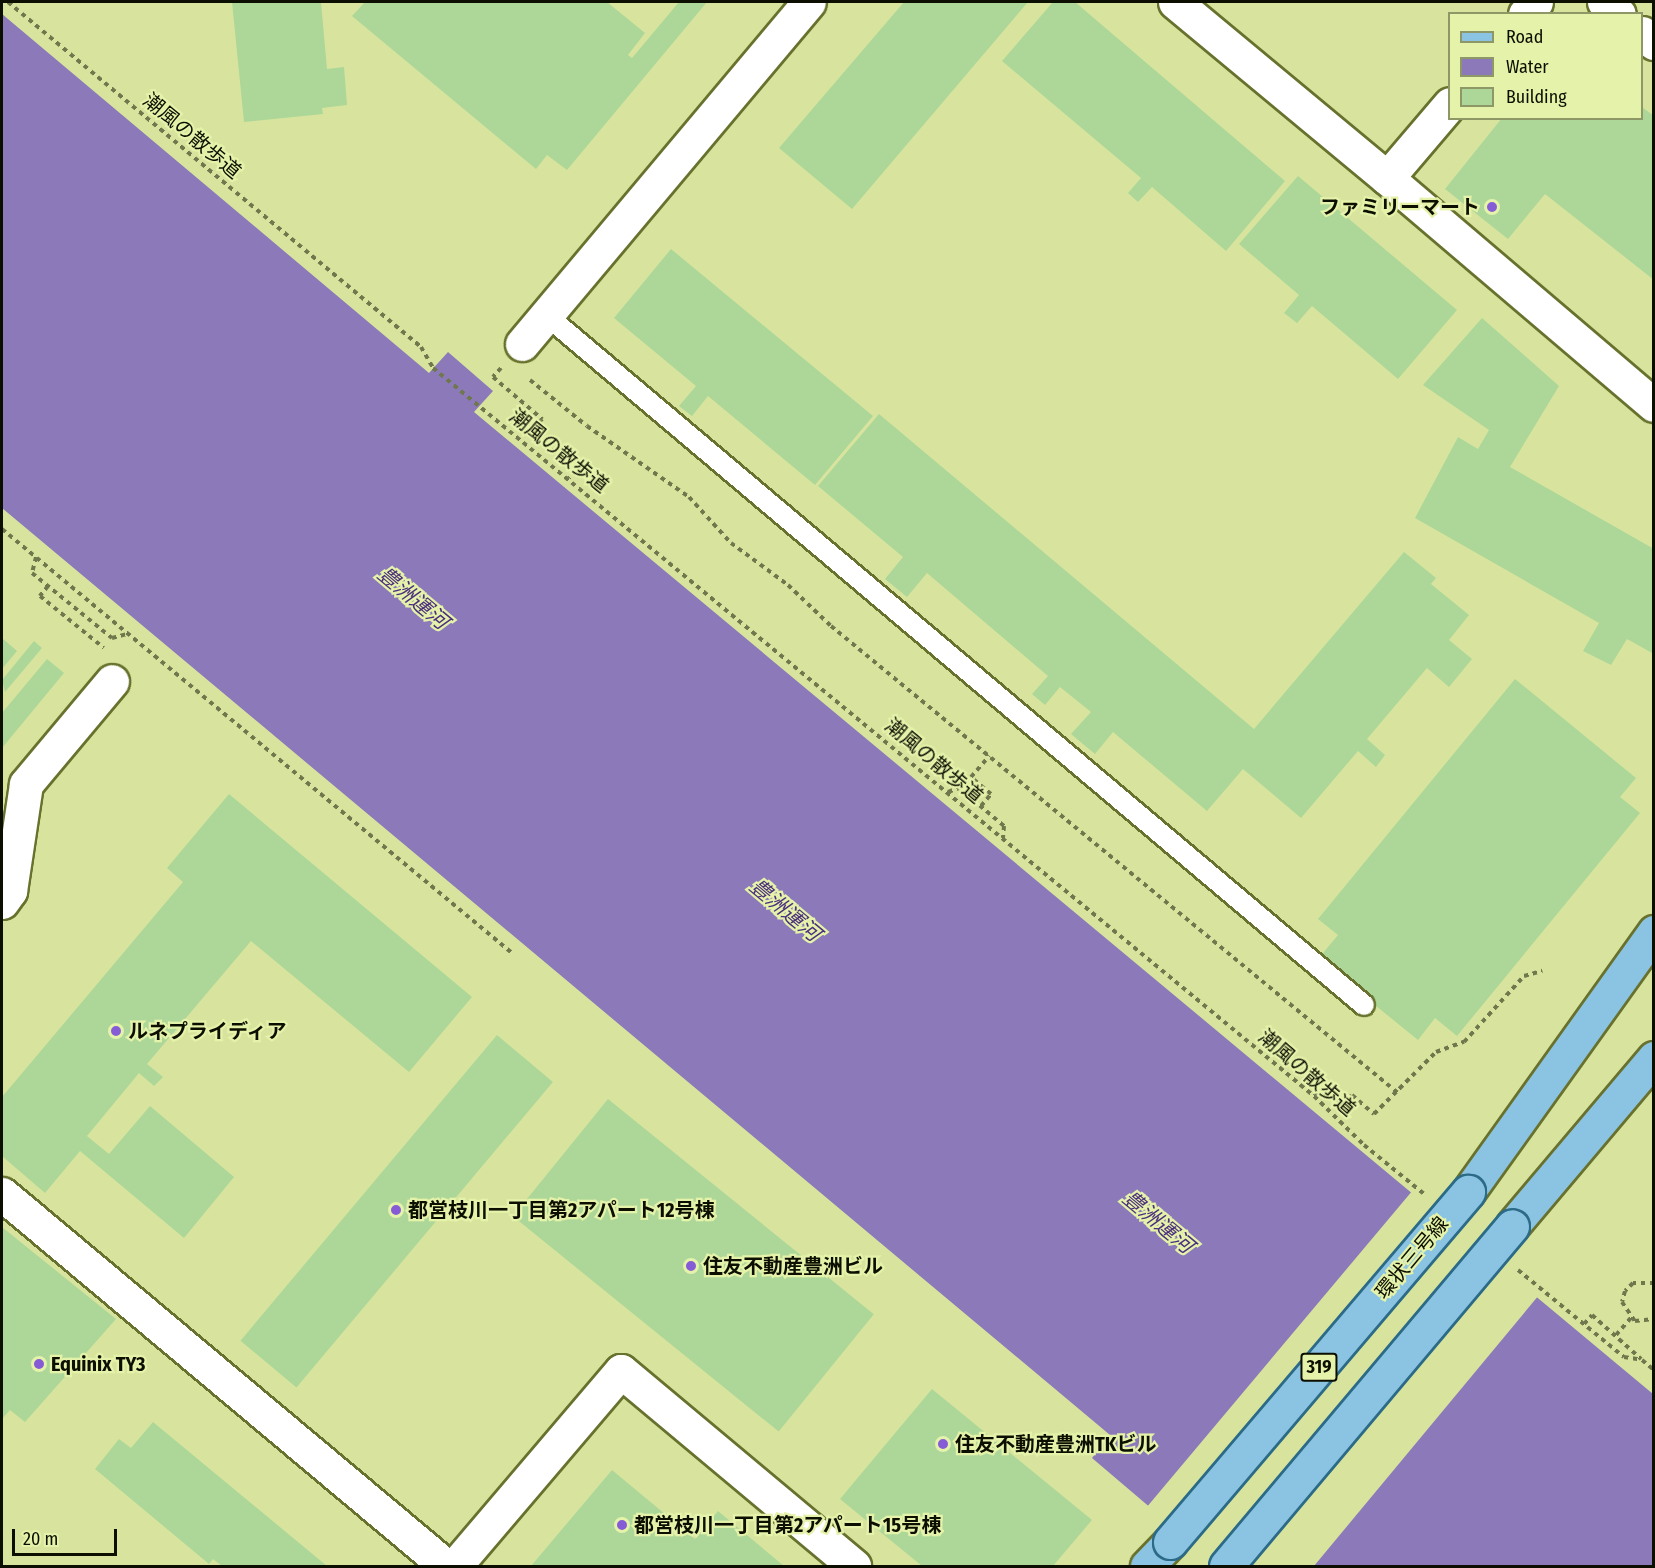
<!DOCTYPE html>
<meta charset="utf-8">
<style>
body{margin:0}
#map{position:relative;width:1655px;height:1568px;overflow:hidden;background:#d8e49d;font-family:"Fira Sans Condensed","Noto Sans JP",sans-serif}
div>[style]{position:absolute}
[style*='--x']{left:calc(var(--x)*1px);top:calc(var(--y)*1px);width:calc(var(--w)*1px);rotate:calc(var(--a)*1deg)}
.water>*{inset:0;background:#8b79b9}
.pier>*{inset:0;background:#d8e49d}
.building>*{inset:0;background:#acd798;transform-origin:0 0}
.path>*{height:4px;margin-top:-2px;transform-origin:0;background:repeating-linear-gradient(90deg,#6f774c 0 4.5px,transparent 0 9px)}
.roads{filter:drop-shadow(2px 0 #68712d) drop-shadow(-2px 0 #68712d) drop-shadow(0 2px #68712d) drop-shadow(0 -2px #68712d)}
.lane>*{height:20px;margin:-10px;padding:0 10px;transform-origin:10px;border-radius:10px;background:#fff}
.street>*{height:33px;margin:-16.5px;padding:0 16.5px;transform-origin:16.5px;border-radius:16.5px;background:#fff}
.secondary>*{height:33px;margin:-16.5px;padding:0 16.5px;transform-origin:16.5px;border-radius:16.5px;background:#fff}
.primary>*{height:33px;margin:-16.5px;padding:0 16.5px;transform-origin:16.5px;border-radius:16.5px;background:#8bc4e2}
.bridges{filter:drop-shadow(2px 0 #2c6b87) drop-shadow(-2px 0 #2c6b87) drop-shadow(0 2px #2c6b87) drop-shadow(0 -2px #2c6b87)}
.primary-bridge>*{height:33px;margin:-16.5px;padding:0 16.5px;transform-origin:16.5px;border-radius:16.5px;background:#8bc4e2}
.dots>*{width:16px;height:16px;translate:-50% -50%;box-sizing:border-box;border:3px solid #e5f2aa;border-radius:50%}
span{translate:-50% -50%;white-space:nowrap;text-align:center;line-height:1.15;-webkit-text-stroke:4.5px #e5f2aa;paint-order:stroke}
.shield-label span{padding:2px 4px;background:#e5f2aa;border:2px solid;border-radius:4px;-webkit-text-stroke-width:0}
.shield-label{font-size:18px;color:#0c0f00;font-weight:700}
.street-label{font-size:20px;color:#0c0f00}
.poi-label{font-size:20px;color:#0c0f00;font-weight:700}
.right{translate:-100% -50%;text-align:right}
.left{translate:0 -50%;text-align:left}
.water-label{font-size:21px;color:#4b2f7e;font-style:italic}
.frame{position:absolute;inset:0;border:3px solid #0c0f00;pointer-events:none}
.legend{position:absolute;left:1448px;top:12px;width:195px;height:108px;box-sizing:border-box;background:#e5f2aa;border:2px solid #8e9766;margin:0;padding:8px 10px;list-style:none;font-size:18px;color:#0c0f00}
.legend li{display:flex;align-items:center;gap:12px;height:30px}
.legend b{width:30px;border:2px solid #8e9766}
.scale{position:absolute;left:12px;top:1529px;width:105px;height:27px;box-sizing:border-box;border:3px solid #0c0f00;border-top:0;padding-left:8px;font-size:18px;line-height:21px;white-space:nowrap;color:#0c0f00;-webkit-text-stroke:4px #e5f2aa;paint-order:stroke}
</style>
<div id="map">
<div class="water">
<i style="clip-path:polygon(2px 14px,429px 373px,448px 352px,493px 391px,474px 412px,1653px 1394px,1653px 1566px,1219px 1566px,1092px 1458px,1110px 1435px,2px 508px)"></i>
</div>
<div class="pier">
<i style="clip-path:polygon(1413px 1190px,1539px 1295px,1314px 1566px,1215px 1566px,1146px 1508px)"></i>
</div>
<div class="building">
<i style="clip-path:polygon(232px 2px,321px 2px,327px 69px,344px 67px,347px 105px,322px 108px,323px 114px,244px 122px)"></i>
<i style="clip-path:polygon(365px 2px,607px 2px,645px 33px,628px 55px,632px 58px,679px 2px,707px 2px,567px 170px,547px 155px,536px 169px,352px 16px)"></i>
<i style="clip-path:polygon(904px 2px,1028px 2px,852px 209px,779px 148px)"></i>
<i style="clip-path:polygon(1053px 2px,1075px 2px,1285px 181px,1226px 251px,1152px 187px,1138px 202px,1128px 193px,1141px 178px,1002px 61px)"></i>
<i style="clip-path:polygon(1642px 107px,1654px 116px,1654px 280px,1545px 194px,1508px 239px,1445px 189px,1502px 118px,1642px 118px)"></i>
<i style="clip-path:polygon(1298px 176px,1457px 310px,1398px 379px,1312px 306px,1297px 323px,1284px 313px,1299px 295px,1239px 244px)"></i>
<i style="clip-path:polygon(671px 249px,873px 416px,815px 485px,708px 396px,692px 416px,679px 406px,696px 386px,614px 318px)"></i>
<i style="clip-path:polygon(1482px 318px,1559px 386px,1510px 467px,1654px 549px,1654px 654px,1627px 639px,1611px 665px,1583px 651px,1599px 623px,1415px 518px,1458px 437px,1478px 449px,1489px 430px,1423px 385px)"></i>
<i style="clip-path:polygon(879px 414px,1254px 729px,1404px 552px,1436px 578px,1431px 584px,1469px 615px,1449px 640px,1472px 659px,1449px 687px,1427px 668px,1367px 739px,1385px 755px,1376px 767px,1358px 751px,1301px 818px,1243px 769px,1207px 811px,1113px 732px,1095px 754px,1071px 734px,1091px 712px,1060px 687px,1045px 705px,1032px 694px,1048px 676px,927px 573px,907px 597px,885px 579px,903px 557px,818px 486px)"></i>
<i style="clip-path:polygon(2px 638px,17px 651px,2px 669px)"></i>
<i style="clip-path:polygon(34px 641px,42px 648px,5px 692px,2px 680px)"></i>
<i style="clip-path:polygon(47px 659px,64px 673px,2px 748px,2px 713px)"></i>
<i style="clip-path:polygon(1515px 679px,1636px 778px,1620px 797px,1640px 813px,1457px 1036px,1435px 1018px,1418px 1040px,1318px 959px,1338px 935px,1318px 919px)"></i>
<i style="clip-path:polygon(229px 794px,472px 997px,409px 1072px,251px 941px,147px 1064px,163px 1077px,154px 1086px,139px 1073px,87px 1136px,109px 1154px,150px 1106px,234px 1177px,184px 1238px,80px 1151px,45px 1193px,2px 1156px,2px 1097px,183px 882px,167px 868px)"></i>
<i style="left:497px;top:1035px;width:73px;height:399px;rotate:40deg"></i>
<i style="left:608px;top:1099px;width:342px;height:151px;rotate:39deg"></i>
<i style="clip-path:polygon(2px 1227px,116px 1319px,25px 1422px,10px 1410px,2px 1419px)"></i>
<i style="clip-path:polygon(932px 1389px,1092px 1520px,1053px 1566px,922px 1566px,840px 1499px)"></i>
<i style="clip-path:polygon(153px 1422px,327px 1566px,222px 1566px,213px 1559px,209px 1564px,95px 1469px,119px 1439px,131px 1448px)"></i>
<i style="clip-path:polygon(612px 1470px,695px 1539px,718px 1511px,784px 1566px,531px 1566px)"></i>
</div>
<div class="path">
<i style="--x:8;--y:2;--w:538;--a:39.87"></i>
<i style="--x:421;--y:347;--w:24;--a:60"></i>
<i style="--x:433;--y:368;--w:1143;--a:39.57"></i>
<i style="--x:1314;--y:1096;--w:70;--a:44.4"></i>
<i style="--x:1364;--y:1145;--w:77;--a:39.2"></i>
<i style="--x:501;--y:368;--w:12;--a:132"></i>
<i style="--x:493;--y:377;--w:65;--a:40.6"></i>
<i style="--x:542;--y:419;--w:17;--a:130"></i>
<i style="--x:531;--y:432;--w:58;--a:40.8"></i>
<i style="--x:575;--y:470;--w:10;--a:127"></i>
<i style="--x:530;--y:380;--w:73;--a:38.9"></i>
<i style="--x:587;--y:426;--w:124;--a:34.8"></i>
<i style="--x:689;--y:497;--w:62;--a:47.6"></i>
<i style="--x:731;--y:543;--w:71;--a:36.4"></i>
<i style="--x:788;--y:585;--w:59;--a:43.6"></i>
<i style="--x:831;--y:626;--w:735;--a:39.48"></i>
<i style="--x:2;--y:529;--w:663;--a:39.74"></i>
<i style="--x:36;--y:557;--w:16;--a:104"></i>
<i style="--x:32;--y:573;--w:103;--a:39.1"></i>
<i style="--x:112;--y:638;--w:16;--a:-15"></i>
<i style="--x:48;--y:586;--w:13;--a:129"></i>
<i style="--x:40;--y:596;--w:82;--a:39.1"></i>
<i style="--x:948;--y:792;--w:12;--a:-20"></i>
<i style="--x:959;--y:788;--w:59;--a:40.2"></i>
<i style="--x:1004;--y:826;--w:12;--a:95"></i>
<i style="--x:981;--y:806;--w:16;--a:-50"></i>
<i style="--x:991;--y:794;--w:26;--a:-140"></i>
<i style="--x:971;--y:777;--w:28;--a:-49"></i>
<i style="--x:1314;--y:1096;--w:13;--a:-39"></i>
<i style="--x:1324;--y:1088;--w:24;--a:42"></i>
<i style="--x:1342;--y:1104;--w:13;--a:-42"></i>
<i style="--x:1352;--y:1095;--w:29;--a:41"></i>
<i style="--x:1374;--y:1114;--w:88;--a:-45"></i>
<i style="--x:1436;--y:1052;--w:30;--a:-20"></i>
<i style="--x:1464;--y:1042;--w:89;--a:-47.7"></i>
<i style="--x:1524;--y:976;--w:19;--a:-16"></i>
<i style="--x:1518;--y:1270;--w:137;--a:39.4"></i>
<i style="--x:1624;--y:1357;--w:18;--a:9"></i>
<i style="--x:1642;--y:1360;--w:16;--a:40"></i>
<i style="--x:1654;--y:1283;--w:21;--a:180"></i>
<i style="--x:1633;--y:1283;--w:11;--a:135"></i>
<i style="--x:1625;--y:1291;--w:11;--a:105"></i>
<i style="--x:1622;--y:1302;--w:23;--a:56"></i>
<i style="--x:1635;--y:1321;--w:19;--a:-6"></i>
<i style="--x:1584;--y:1324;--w:12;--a:-48"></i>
<i style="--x:1592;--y:1315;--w:66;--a:41.9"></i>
<i style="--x:1616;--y:1335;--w:23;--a:-49"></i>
</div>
<div class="roads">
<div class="lane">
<i style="--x:546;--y:315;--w:1070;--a:40.15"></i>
</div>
<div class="street">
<i style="--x:1387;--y:178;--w:350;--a:40.4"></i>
<i style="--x:2;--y:902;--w:14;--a:-54"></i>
<i style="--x:10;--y:891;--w:108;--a:-81.5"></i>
<i style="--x:26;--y:784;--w:134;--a:-50.1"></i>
<i style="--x:2;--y:1194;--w:579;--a:39.96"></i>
<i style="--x:455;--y:1566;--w:256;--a:-49.6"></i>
<i style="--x:621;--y:1371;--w:304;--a:39.9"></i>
</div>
<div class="secondary">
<i style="--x:1175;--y:2;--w:276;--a:39.7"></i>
<i style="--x:1387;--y:178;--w:97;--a:-49.6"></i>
<i style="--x:1604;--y:2;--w:19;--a:39"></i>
<i style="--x:1525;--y:14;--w:16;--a:-47"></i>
<i style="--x:1642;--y:33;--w:16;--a:40"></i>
<i style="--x:522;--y:344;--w:446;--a:-50"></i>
</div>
<div class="primary">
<i style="--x:1468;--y:1192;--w:320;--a:-54.4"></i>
<i style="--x:1512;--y:1226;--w:220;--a:-49.8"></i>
<i style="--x:1147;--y:1566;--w:33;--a:-46"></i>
</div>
</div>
<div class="bridges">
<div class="primary-bridge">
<i style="--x:1170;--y:1542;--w:460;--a:-49.6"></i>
<i style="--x:1226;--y:1566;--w:444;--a:-49.9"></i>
</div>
</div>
<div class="dots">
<i style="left:1492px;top:207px;background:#865cd6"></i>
<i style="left:116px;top:1031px;background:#865cd6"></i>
<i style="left:396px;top:1210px;background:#865cd6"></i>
<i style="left:691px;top:1266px;background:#865cd6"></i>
<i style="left:39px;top:1364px;background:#865cd6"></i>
<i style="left:943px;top:1444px;background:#865cd6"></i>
<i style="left:622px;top:1525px;background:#865cd6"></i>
</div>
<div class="shield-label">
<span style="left:1319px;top:1367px">319</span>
</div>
<div class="street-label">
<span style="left:192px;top:136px;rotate:40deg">潮風の散歩道</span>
<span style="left:559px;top:451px;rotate:39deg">潮風の散歩道</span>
<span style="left:934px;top:761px;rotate:40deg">潮風の散歩道</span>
<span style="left:1307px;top:1073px;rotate:41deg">潮風の散歩道</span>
<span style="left:1412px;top:1258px;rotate:-50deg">環状三号線</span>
</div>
<div class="poi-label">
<span class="right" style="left:1480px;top:207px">ファミリーマート</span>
<span class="left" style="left:128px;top:1031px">ルネプライディア</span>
<span class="left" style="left:408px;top:1210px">都営枝川一丁目第2アパート12号棟</span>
<span class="left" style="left:703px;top:1266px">住友不動産豊洲ビル</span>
<span class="left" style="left:51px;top:1364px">Equinix TY3</span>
<span class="left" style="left:955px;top:1444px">住友不動産豊洲TKビル</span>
<span class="left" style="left:634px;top:1525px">都営枝川一丁目第2アパート15号棟</span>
</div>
<div class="water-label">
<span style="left:413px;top:598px;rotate:40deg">豊洲運河</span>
<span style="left:785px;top:910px;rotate:40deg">豊洲運河</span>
<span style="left:1158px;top:1222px;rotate:40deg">豊洲運河</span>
</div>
<div class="frame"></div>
<ul class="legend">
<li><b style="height:8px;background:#8bc4e2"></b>Road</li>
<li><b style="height:16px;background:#8b79b9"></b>Water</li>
<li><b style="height:16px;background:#acd798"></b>Building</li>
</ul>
<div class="scale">20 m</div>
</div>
